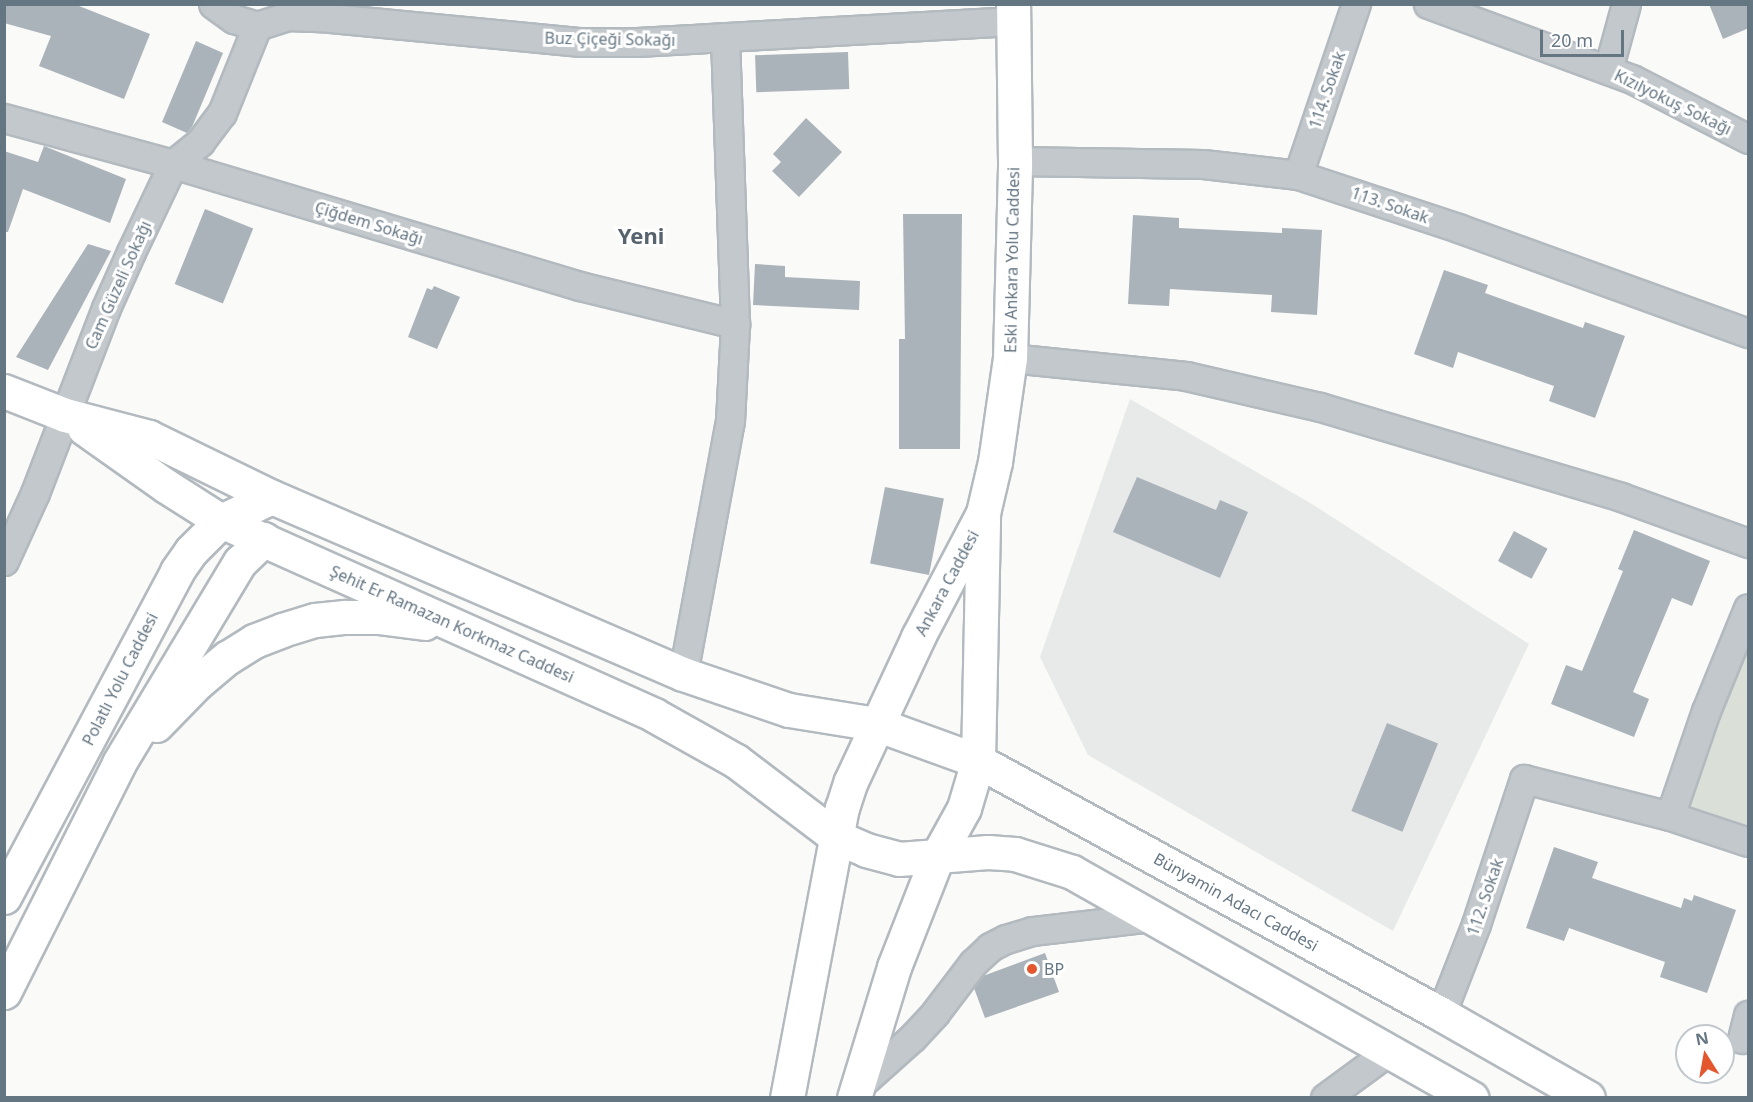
<!DOCTYPE html>
<meta charset="utf-8">
<style>
body{margin:0}
#map{position:relative;width:1753px;height:1102px;overflow:hidden;background:#fafaf8;font-family:"Noto Sans",sans-serif}
div>[style]{position:absolute}
[style*='--x']{left:calc(var(--x)*1px);top:calc(var(--y)*1px);width:calc(var(--w)*1px);rotate:calc(var(--a)*1deg)}
.built>*{inset:0;background:#e8e9e9}
.green>*{inset:0;background:#dadfd7}
.building>*{inset:0;background:#aab3b9;transform-origin:0 0}
.roads{filter:drop-shadow(2px 0 #b3babf) drop-shadow(-2px 0 #b3babf) drop-shadow(0 2px #b3babf) drop-shadow(0 -2px #b3babf)}
.street>*{height:27px;margin:-13.5px;padding:0 13.5px;transform-origin:13.5px;border-radius:13.5px;background:#c3c8cc}
.secondary>*{height:33px;margin:-16.5px;padding:0 16.5px;transform-origin:16.5px;border-radius:16.5px;background:#fff}
.primary>*{height:33px;margin:-16.5px;padding:0 16.5px;transform-origin:16.5px;border-radius:16.5px;background:#fff}
.dots>*{width:16px;height:16px;translate:-50% -50%;box-sizing:border-box;border:3px solid #fff;border-radius:50%}
span{translate:-50% -50%;white-space:nowrap;text-align:center;line-height:1.15;-webkit-text-stroke:6px #fff;paint-order:stroke}
.street-label{font-size:16px;color:#657683}
.poi-label{font-size:16px;color:#657683}
.left{translate:0 -50%;text-align:left}
.district-label{font-size:22px;color:#57646e;font-weight:700}
.frame{position:absolute;inset:0;border:6px solid #657683;pointer-events:none}
.north{position:absolute;left:1675px;top:1024px;width:60px;height:60px;box-sizing:border-box;background:#fff;border:2px solid #c1c8cd;border-radius:50%;rotate:349deg;font-size:16px;font-weight:700;line-height:24px;text-align:center;color:#657683}
.north::after{content:'';display:block;margin:auto;width:21px;height:27px;background:#e4572e;clip-path:polygon(50% 0,100% 100%,50% 72%,0 100%)}
.scale{position:absolute;left:1540px;top:30px;width:84px;height:27px;box-sizing:border-box;border:3px solid #657683;border-top:0;padding-left:8px;font-size:18px;line-height:21px;white-space:nowrap;color:#657683;-webkit-text-stroke:4px #fff;paint-order:stroke}
</style>
<div id="map">
<div class="built">
<i style="clip-path:polygon(1130px 399px,1312px 504px,1529px 644px,1393px 931px,1088px 755px,1040px 657px)"></i>
</div>
<div class="green">
<i style="clip-path:polygon(1748px 623px,1748px 829px,1689px 809px)"></i>
</div>
<div class="building">
<i style="clip-path:polygon(4px 4px,74px 4px,150px 34px,124px 99px,39px 66px,51px 36px,4px 23px)"></i>
<i style="clip-path:polygon(1709px 4px,1749px 4px,1749px 28px,1723px 39px)"></i>
<i style="clip-path:polygon(196px 41px,223px 53px,192px 127px,187px 133px,162px 122px)"></i>
<i style="left:848px;top:52px;width:37px;height:93px;rotate:88deg"></i>
<i style="clip-path:polygon(806px 118px,842px 152px,799px 197px,772px 171px,781px 162px,773px 154px)"></i>
<i style="clip-path:polygon(44px 146px,126px 179px,110px 223px,23px 189px,8px 232px,4px 232px,4px 151px,38px 162px)"></i>
<i style="left:205px;top:209px;width:52px;height:81px;rotate:22deg"></i>
<i style="clip-path:polygon(903px 214px,962px 214px,960px 449px,899px 449px,899px 339px,905px 339px)"></i>
<i style="clip-path:polygon(1133px 215px,1179px 218px,1179px 228px,1282px 233px,1282px 228px,1322px 230px,1317px 315px,1271px 312px,1272px 295px,1170px 289px,1169px 306px,1128px 304px)"></i>
<i style="clip-path:polygon(88px 244px,111px 251px,48px 370px,16px 357px)"></i>
<i style="clip-path:polygon(755px 264px,785px 266px,785px 277px,860px 281px,859px 310px,753px 305px)"></i>
<i style="clip-path:polygon(1444px 270px,1488px 285px,1485px 293px,1583px 328px,1585px 322px,1625px 336px,1595px 418px,1549px 401px,1554px 386px,1458px 352px,1453px 368px,1414px 354px)"></i>
<i style="clip-path:polygon(434px 286px,460px 297px,437px 349px,408px 337px,427px 288px,432px 290px)"></i>
<i style="clip-path:polygon(1137px 477px,1216px 510px,1220px 500px,1248px 512px,1220px 578px,1113px 532px)"></i>
<i style="left:885px;top:487px;width:60px;height:78px;rotate:11deg"></i>
<i style="clip-path:polygon(1634px 530px,1710px 561px,1692px 606px,1672px 598px,1633px 692px,1649px 699px,1634px 737px,1551px 704px,1566px 665px,1582px 671px,1623px 571px,1618px 569px)"></i>
<i style="left:1514px;top:531px;width:38px;height:34px;rotate:28deg"></i>
<i style="left:1387px;top:723px;width:55px;height:95px;rotate:22deg"></i>
<i style="clip-path:polygon(1554px 847px,1598px 862px,1592px 878px,1681px 908px,1684px 898px,1692px 901px,1694px 895px,1736px 910px,1707px 993px,1660px 977px,1665px 962px,1569px 928px,1564px 941px,1526px 928px)"></i>
<i style="clip-path:polygon(1045px 953px,1059px 992px,985px 1018px,974px 988px,983px 976px)"></i>
</div>
<div class="roads">
<div class="street">
<i style="--x:213;--y:4;--w:26;--a:36"></i>
<i style="--x:234;--y:19;--w:24;--a:17"></i>
<i style="--x:257;--y:26;--w:32;--a:-18"></i>
<i style="--x:287;--y:16;--w:33;--a:2"></i>
<i style="--x:320;--y:17;--w:262;--a:5.5"></i>
<i style="--x:581;--y:42;--w:56;--a:0"></i>
<i style="--x:637;--y:42;--w:377;--a:-3.2"></i>
<i style="--x:1428;--y:4;--w:217;--a:20.2"></i>
<i style="--x:1632;--y:79;--w:131;--a:27.3"></i>
<i style="--x:1608;--y:70;--w:68;--a:-74.7"></i>
<i style="--x:4;--y:118;--w:175;--a:15.2"></i>
<i style="--x:173;--y:164;--w:425;--a:16.7"></i>
<i style="--x:580;--y:286;--w:160;--a:13.8"></i>
<i style="--x:1015;--y:161;--w:188;--a:0.9"></i>
<i style="--x:1203;--y:164;--w:96;--a:6.6"></i>
<i style="--x:1298;--y:175;--w:169;--a:18.3"></i>
<i style="--x:1458;--y:228;--w:308;--a:19.9"></i>
<i style="--x:1298;--y:175;--w:181;--a:-71.3"></i>
<i style="--x:1010;--y:358;--w:177;--a:5.8"></i>
<i style="--x:1186;--y:376;--w:138;--a:13"></i>
<i style="--x:1320;--y:407;--w:314;--a:16.6"></i>
<i style="--x:1621;--y:497;--w:135;--a:19.9"></i>
<i style="--x:4;--y:561;--w:75;--a:-65.5"></i>
<i style="--x:35;--y:493;--w:198;--a:-69"></i>
<i style="--x:106;--y:308;--w:61;--a:-65.9"></i>
<i style="--x:131;--y:252;--w:98;--a:-64.5"></i>
<i style="--x:173;--y:164;--w:35;--a:-39"></i>
<i style="--x:200;--y:142;--w:36;--a:-53"></i>
<i style="--x:222;--y:113;--w:94;--a:-68.1"></i>
<i style="--x:683;--y:674;--w:257;--a:-79.5"></i>
<i style="--x:730;--y:421;--w:97;--a:-87"></i>
<i style="--x:735;--y:324;--w:287;--a:-92"></i>
<i style="--x:1670;--y:816;--w:111;--a:-71.1"></i>
<i style="--x:1706;--y:711;--w:111;--a:-67.8"></i>
<i style="--x:1441;--y:1014;--w:97;--a:-68.7"></i>
<i style="--x:1476;--y:924;--w:153;--a:-71.7"></i>
<i style="--x:1524;--y:779;--w:151;--a:14.2"></i>
<i style="--x:1670;--y:816;--w:82;--a:18.4"></i>
<i style="--x:1742;--y:1039;--w:25;--a:-76"></i>
<i style="--x:856;--y:1088;--w:75;--a:-41.8"></i>
<i style="--x:912;--y:1038;--w:34;--a:-47"></i>
<i style="--x:935;--y:1013;--w:63;--a:-52.8"></i>
<i style="--x:973;--y:963;--w:23;--a:-43"></i>
<i style="--x:990;--y:947;--w:18;--a:-27"></i>
<i style="--x:1006;--y:939;--w:27;--a:-17"></i>
<i style="--x:1032;--y:931;--w:122;--a:-6.6"></i>
<i style="--x:1325;--y:1098;--w:79;--a:-36.3"></i>
</div>
<div class="secondary">
<i style="--x:4;--y:391;--w:66;--a:21.5"></i>
<i style="--x:65;--y:415;--w:87;--a:14.7"></i>
<i style="--x:149;--y:437;--w:137;--a:26"></i>
<i style="--x:84;--y:428;--w:100;--a:35.3"></i>
<i style="--x:166;--y:486;--w:65;--a:32.5"></i>
<i style="--x:983;--y:513;--w:52;--a:-76.8"></i>
<i style="--x:995;--y:462;--w:105;--a:-81.8"></i>
<i style="--x:1010;--y:358;--w:197;--a:-88.5"></i>
<i style="--x:1015;--y:161;--w:157;--a:-90.7"></i>
</div>
<div class="primary">
<i style="--x:221;--y:521;--w:474;--a:24.1"></i>
<i style="--x:654;--y:715;--w:94;--a:29.3"></i>
<i style="--x:736;--y:761;--w:126;--a:37.2"></i>
<i style="--x:836;--y:837;--w:33;--a:23"></i>
<i style="--x:866;--y:850;--w:34;--a:15"></i>
<i style="--x:899;--y:859;--w:89;--a:-4.5"></i>
<i style="--x:988;--y:852;--w:27;--a:4"></i>
<i style="--x:1015;--y:854;--w:60;--a:17.5"></i>
<i style="--x:1072;--y:872;--w:459;--a:29.5"></i>
<i style="--x:156;--y:725;--w:60;--a:-45.7"></i>
<i style="--x:198;--y:682;--w:38;--a:-40"></i>
<i style="--x:227;--y:658;--w:32;--a:-32"></i>
<i style="--x:254;--y:641;--w:30;--a:-21"></i>
<i style="--x:282;--y:630;--w:34;--a:-17"></i>
<i style="--x:315;--y:620;--w:30;--a:-6"></i>
<i style="--x:345;--y:617;--w:33;--a:0"></i>
<i style="--x:378;--y:617;--w:47;--a:7.3"></i>
<i style="--x:4;--y:897;--w:369;--a:-62"></i>
<i style="--x:177;--y:571;--w:24;--a:-55"></i>
<i style="--x:191;--y:551;--w:42;--a:-45"></i>
<i style="--x:221;--y:521;--w:56;--a:-25.2"></i>
<i style="--x:272;--y:497;--w:447;--a:23.3"></i>
<i style="--x:683;--y:674;--w:112;--a:18.8"></i>
<i style="--x:789;--y:710;--w:88;--a:9.1"></i>
<i style="--x:876;--y:724;--w:109;--a:19.9"></i>
<i style="--x:978;--y:761;--w:528;--a:28.65"></i>
<i style="--x:1441;--y:1014;--w:169;--a:29.7"></i>
<i style="--x:4;--y:992;--w:256;--a:-63.3"></i>
<i style="--x:119;--y:763;--w:235;--a:-59"></i>
<i style="--x:240;--y:562;--w:33;--a:-44"></i>
<i style="--x:787;--y:1098;--w:295;--a:-79.3"></i>
<i style="--x:842;--y:808;--w:28;--a:-72"></i>
<i style="--x:851;--y:781;--w:159;--a:-65"></i>
<i style="--x:918;--y:637;--w:140;--a:-62.3"></i>
<i style="--x:854;--y:1098;--w:137;--a:-73"></i>
<i style="--x:894;--y:967;--w:118;--a:-68.6"></i>
<i style="--x:937;--y:857;--w:56;--a:-61.1"></i>
<i style="--x:964;--y:808;--w:49;--a:-73.4"></i>
<i style="--x:978;--y:761;--w:241;--a:-88.8"></i>
</div>
</div>
<div class="dots">
<i style="left:1032px;top:969px;background:#e4572e"></i>
</div>
<div class="street-label">
<span style="left:610px;top:39px;rotate:1deg">Buz Çiçeği Sokağı</span>
<span style="left:1327px;top:90px;rotate:-71deg">114. Sokak</span>
<span style="left:1673px;top:102px;rotate:26deg">Kızılyokuş Sokağı</span>
<span style="left:1390px;top:205px;rotate:19deg">113. Sokak</span>
<span style="left:369px;top:223px;rotate:17deg">Çiğdem Sokağı</span>
<span style="left:1012px;top:260px;rotate:-89deg">Eski Ankara Yolu Caddesi</span>
<span style="left:118px;top:285px;rotate:-66deg">Cam Güzeli Sokağı</span>
<span style="left:947px;top:583px;rotate:-62deg">Ankara Caddesi</span>
<span style="left:452px;top:624px;rotate:24deg">Şehit Er Ramazan Korkmaz Caddesi</span>
<span style="left:120px;top:679px;rotate:-63deg">Polatlı Yolu Caddesi</span>
<span style="left:1485px;top:897px;rotate:-71deg">112. Sokak</span>
<span style="left:1236px;top:902px;rotate:29deg">Bünyamin Adacı Caddesi</span>
</div>
<div class="poi-label">
<span class="left" style="left:1044px;top:969px">BP</span>
</div>
<div class="district-label">
<span style="left:641px;top:236px">Yeni</span>
</div>
<div class="frame"></div>
<div class="north">N</div>
<div class="scale">20 m</div>
</div>
